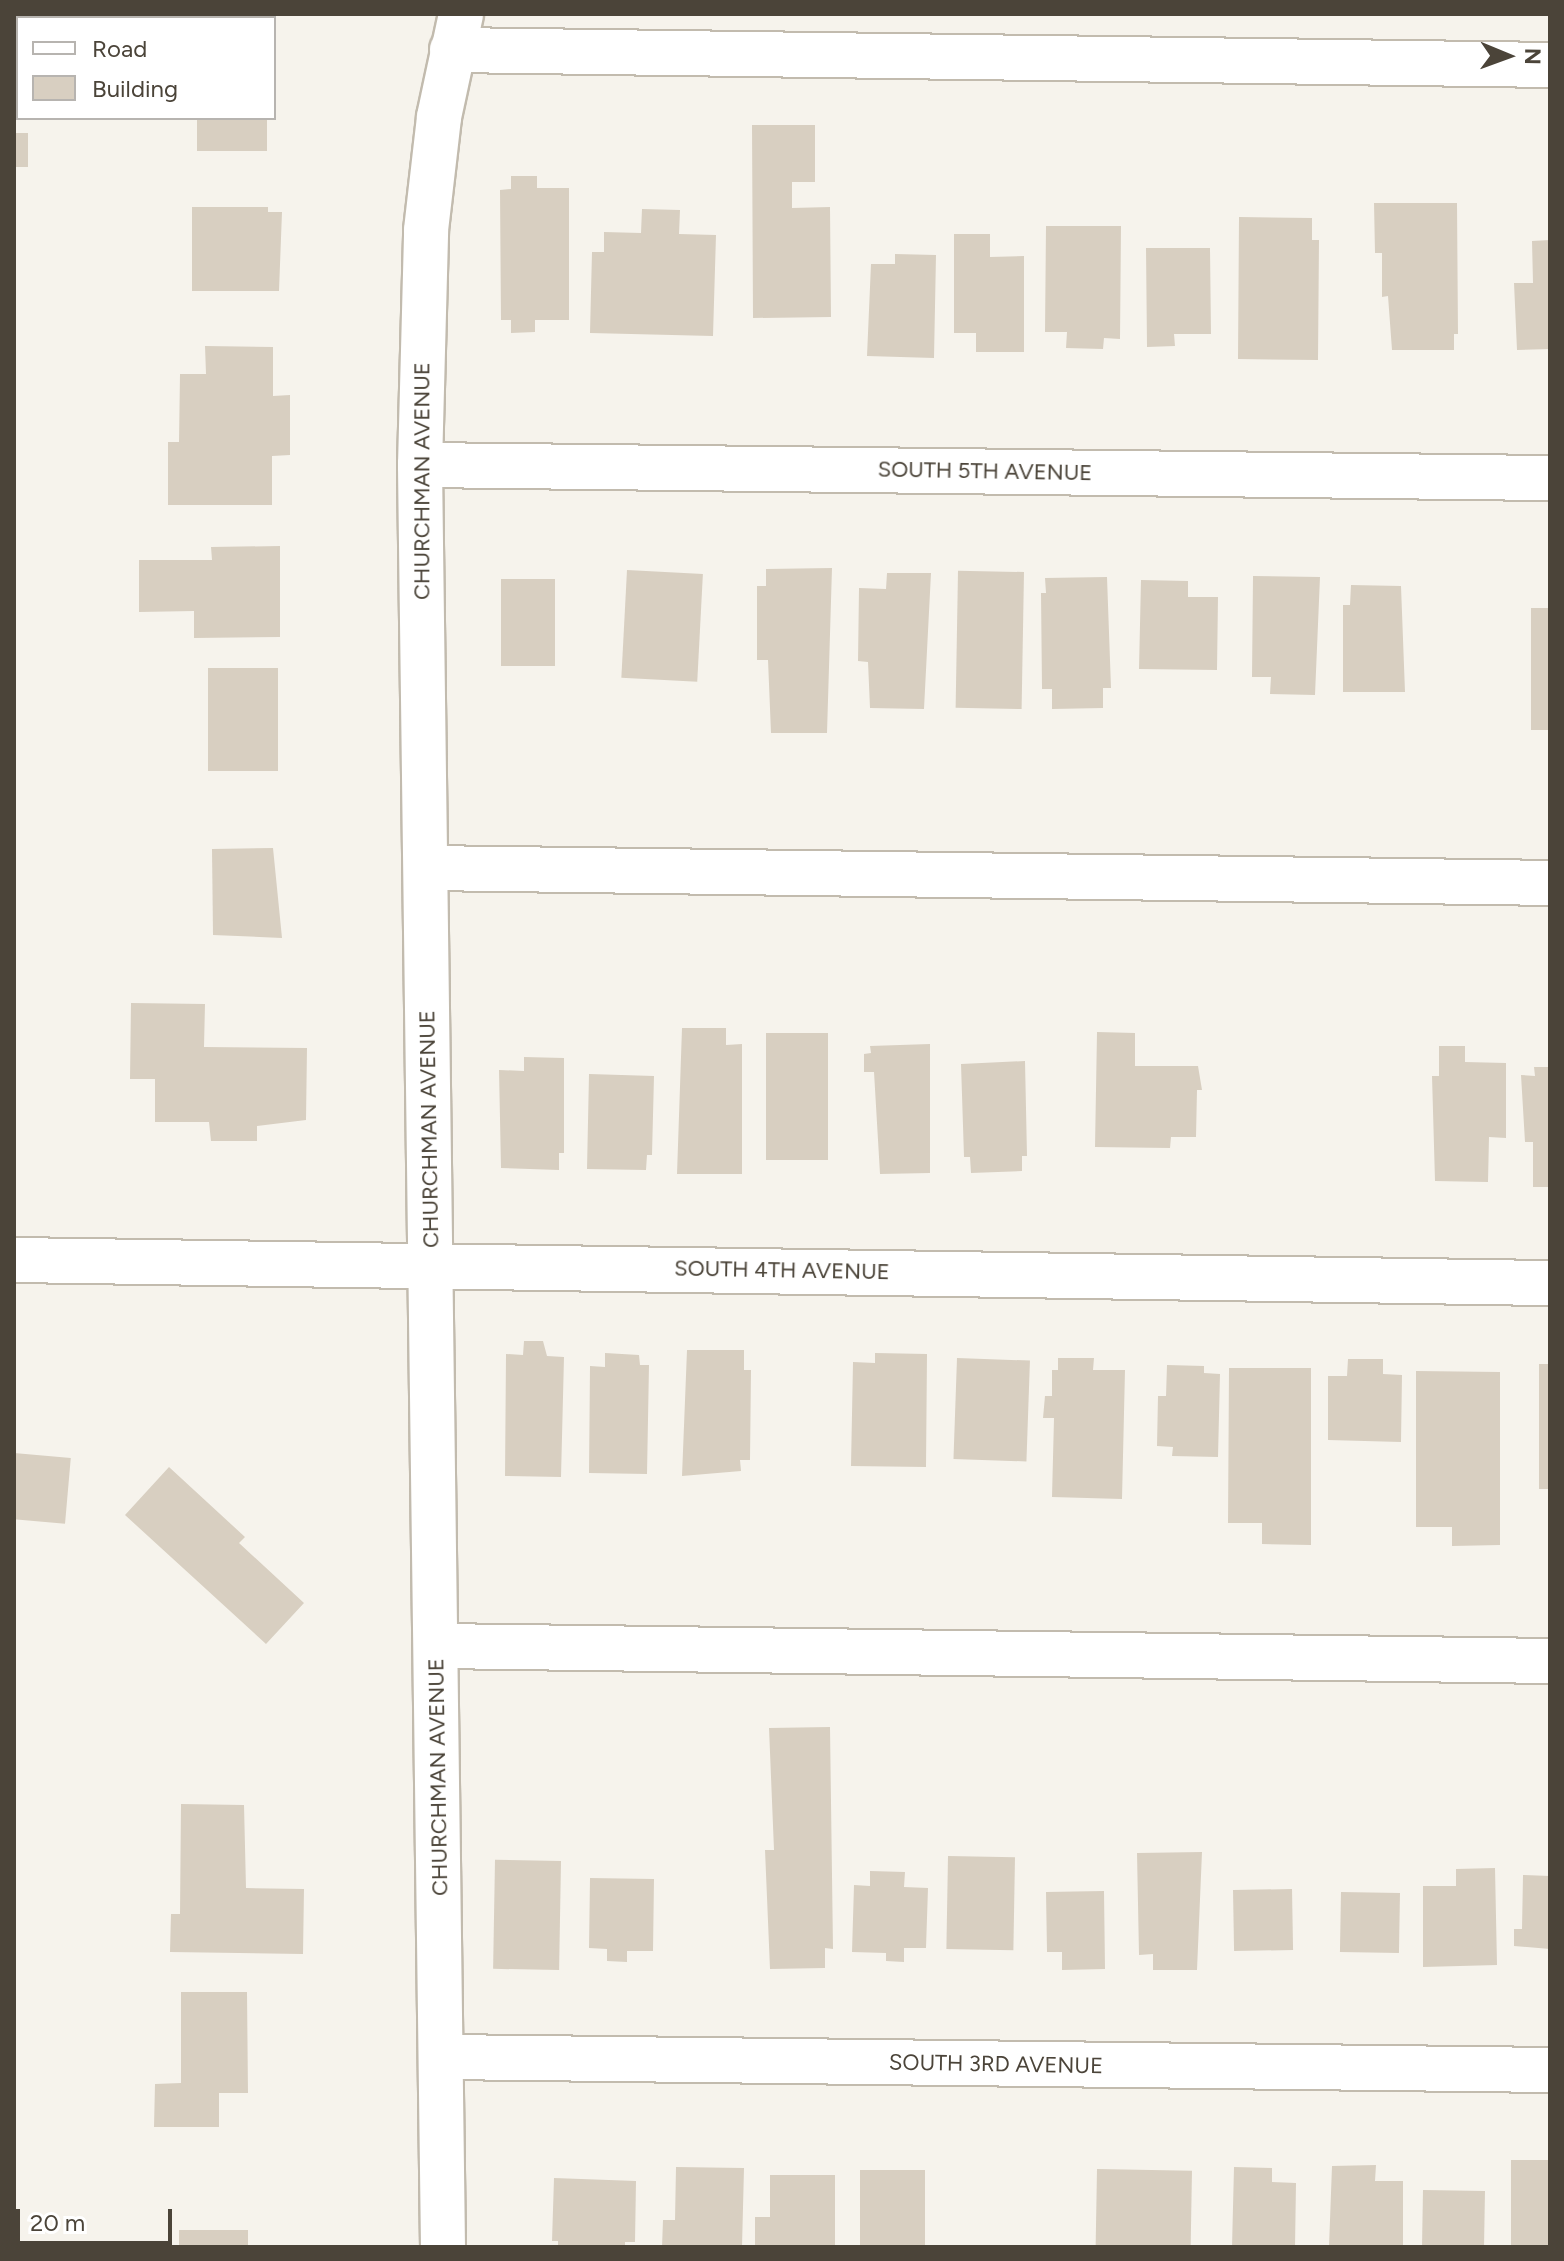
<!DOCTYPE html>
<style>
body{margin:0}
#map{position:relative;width:1564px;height:2261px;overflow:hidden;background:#f6f3ec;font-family:Figtree,sans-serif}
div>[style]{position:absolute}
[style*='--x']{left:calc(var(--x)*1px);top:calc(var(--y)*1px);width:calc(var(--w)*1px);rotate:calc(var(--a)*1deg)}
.building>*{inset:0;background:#d8cfc1;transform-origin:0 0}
.roads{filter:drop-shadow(2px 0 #c2bbae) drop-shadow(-2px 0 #c2bbae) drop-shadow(0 2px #c2bbae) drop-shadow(0 -2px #c2bbae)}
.minor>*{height:44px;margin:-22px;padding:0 22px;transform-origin:22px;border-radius:22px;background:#fff}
span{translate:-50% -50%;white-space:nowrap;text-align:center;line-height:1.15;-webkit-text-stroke:6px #fff;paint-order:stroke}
.street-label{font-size:22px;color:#4b4439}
.frame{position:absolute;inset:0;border:16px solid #4b4439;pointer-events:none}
.legend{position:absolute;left:16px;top:16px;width:260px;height:104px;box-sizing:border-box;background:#fff;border:2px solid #b7b4b0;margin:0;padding:10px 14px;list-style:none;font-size:24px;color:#4b4439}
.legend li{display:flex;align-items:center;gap:16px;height:40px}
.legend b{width:40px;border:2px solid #b7b4b0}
.north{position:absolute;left:1468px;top:16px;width:80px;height:80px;-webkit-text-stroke:6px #fff;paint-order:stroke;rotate:91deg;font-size:22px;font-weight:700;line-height:32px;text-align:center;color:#4b4439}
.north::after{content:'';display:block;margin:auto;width:28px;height:36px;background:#4b4439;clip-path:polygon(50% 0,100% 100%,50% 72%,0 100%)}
.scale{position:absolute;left:16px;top:2209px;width:156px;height:36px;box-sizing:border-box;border:4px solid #4b4439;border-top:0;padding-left:10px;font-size:24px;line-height:28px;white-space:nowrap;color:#4b4439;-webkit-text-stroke:6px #fff;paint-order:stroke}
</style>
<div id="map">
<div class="building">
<i style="clip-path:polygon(202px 14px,261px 14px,272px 15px,201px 18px)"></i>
<i style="left:197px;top:118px;width:70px;height:33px"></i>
<i style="clip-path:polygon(752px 125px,815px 125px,815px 182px,792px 182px,792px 208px,830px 207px,831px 317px,753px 318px)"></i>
<i style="left:14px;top:133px;width:14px;height:34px"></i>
<i style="clip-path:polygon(511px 176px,537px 176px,537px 188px,569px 188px,569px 320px,535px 320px,535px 332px,511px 333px,511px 320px,501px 320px,500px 190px,511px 189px)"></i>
<i style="clip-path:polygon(1374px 203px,1457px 203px,1458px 334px,1454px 334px,1454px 350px,1392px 350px,1388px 296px,1382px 297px,1382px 253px,1375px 253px)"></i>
<i style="clip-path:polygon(192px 207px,268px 207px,268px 212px,282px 212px,279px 291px,192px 291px)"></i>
<i style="clip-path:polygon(642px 209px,680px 210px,679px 234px,716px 235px,713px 336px,590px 333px,592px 252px,604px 252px,604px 232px,641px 233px)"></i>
<i style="clip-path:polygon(1239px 217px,1312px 218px,1312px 240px,1319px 240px,1318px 360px,1238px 359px)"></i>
<i style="clip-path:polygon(1046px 226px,1121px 226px,1120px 339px,1104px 338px,1103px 349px,1066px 348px,1067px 332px,1045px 332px)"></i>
<i style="clip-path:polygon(954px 234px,990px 234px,990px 257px,1024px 256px,1024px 352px,976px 352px,976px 333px,954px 333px)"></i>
<i style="clip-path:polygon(1550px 240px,1550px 349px,1517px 350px,1514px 283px,1533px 283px,1532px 241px)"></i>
<i style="clip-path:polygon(1146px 248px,1210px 248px,1211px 334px,1174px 334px,1175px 346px,1147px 347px)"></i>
<i style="clip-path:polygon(895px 254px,936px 255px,934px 358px,867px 356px,871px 264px,895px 264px)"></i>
<i style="clip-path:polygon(205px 346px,273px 347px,273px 396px,290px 395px,290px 455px,272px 456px,272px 505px,168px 505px,168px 442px,179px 442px,180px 374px,206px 374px)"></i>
<i style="clip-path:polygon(280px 546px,280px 637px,194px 638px,194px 611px,139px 612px,139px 560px,212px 560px,211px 547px)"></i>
<i style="clip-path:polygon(832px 568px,827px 733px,771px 733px,768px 660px,757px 660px,757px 586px,766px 586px,766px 569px)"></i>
<i style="left:627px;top:570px;width:76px;height:108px;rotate:3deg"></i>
<i style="left:1024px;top:572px;width:137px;height:66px;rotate:91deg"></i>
<i style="clip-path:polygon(887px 573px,931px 573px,924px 709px,870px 708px,868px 662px,858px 661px,859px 588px,886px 589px)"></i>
<i style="clip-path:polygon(1253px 576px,1320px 577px,1315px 695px,1270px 694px,1271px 677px,1252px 677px)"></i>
<i style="clip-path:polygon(1107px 577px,1111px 688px,1103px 688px,1103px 708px,1052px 709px,1052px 689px,1042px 689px,1041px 593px,1046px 593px,1045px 578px)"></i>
<i style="left:501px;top:579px;width:54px;height:87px"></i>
<i style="clip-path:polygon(1141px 580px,1188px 581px,1188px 597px,1218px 597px,1217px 670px,1139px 669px)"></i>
<i style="clip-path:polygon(1351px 585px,1401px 586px,1405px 692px,1343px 692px,1343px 605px,1350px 605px)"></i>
<i style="left:1550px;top:608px;width:122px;height:19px;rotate:90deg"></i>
<i style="left:208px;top:668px;width:70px;height:103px"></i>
<i style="clip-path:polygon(273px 848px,282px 938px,213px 935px,212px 849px)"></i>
<i style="clip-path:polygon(131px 1003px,205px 1004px,204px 1047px,307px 1048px,306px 1120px,257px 1126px,257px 1141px,211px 1141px,209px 1122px,155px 1122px,155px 1079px,130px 1079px)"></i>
<i style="clip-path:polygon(682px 1028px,726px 1028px,726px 1045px,742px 1044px,742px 1174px,677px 1174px)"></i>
<i style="clip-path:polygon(1097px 1032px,1135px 1033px,1135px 1066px,1198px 1066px,1202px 1090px,1197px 1090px,1196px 1137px,1171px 1137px,1170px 1148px,1095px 1147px)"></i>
<i style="left:766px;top:1033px;width:62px;height:127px"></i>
<i style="clip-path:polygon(930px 1044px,930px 1173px,880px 1174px,874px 1072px,864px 1072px,864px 1054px,871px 1053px,870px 1046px)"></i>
<i style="clip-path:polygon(1439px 1046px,1465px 1046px,1465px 1062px,1506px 1063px,1506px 1138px,1489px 1137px,1488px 1182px,1435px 1181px,1432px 1076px,1439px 1076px)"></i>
<i style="clip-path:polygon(524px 1057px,564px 1058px,564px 1153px,559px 1153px,559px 1170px,501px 1168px,499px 1070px,524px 1071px)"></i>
<i style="clip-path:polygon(1025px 1061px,1027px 1156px,1022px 1156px,1022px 1171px,971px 1173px,970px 1157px,964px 1157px,961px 1064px)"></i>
<i style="clip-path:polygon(1534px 1067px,1550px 1067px,1550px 1187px,1533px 1187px,1533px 1142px,1525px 1142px,1521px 1075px,1535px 1076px)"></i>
<i style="clip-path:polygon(589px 1074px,654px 1076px,652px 1155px,647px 1155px,646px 1170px,587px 1169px)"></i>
<i style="clip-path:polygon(524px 1341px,543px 1341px,547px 1356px,564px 1357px,561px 1477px,505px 1476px,506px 1354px,523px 1355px)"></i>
<i style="clip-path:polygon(687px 1350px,744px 1350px,744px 1370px,751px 1370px,750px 1460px,740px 1460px,741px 1471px,682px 1476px)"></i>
<i style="clip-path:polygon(605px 1353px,639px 1355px,640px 1365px,649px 1365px,647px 1474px,589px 1473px,590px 1366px,605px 1367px)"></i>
<i style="clip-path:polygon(875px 1353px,927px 1354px,926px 1467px,851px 1466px,853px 1362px,875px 1363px)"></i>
<i style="left:957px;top:1358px;width:73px;height:101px;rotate:2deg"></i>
<i style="clip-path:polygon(1058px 1358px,1094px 1358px,1093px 1370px,1125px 1370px,1122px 1499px,1052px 1497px,1054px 1418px,1043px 1418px,1045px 1396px,1052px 1396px,1052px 1370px,1058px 1370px)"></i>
<i style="clip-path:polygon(1348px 1359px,1383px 1359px,1383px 1374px,1402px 1375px,1401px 1442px,1328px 1440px,1328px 1376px,1347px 1376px)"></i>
<i style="left:1539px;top:1364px;width:11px;height:125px"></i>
<i style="clip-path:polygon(1167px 1365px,1204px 1366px,1204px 1373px,1220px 1374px,1218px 1457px,1172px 1456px,1173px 1447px,1157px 1446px,1158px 1396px,1166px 1396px)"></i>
<i style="clip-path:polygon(1229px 1368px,1311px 1368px,1311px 1545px,1262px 1544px,1262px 1523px,1228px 1523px)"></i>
<i style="clip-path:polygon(1416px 1371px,1500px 1372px,1500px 1545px,1452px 1546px,1452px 1527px,1416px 1527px)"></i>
<i style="left:14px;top:1453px;width:57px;height:66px;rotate:5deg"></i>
<i style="clip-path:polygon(169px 1467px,245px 1537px,239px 1543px,304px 1603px,266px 1644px,125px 1515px)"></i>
<i style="clip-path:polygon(830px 1727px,833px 1949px,825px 1948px,825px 1968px,770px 1969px,765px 1850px,774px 1850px,769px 1728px)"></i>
<i style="clip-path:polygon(181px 1804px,244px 1805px,246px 1888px,304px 1889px,303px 1954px,170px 1952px,171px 1914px,180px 1914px)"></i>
<i style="clip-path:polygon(1202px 1852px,1197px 1970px,1153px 1970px,1153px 1954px,1139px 1955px,1137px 1853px)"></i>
<i style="left:948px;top:1856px;width:67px;height:93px;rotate:1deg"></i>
<i style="left:561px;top:1861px;width:109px;height:66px;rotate:91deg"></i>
<i style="clip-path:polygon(1495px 1868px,1497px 1965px,1423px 1967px,1423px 1886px,1456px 1886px,1456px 1869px)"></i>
<i style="clip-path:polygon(870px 1871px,905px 1872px,904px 1887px,928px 1888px,926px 1948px,904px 1948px,904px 1962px,886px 1961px,886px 1953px,852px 1952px,854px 1885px,870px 1886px)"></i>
<i style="clip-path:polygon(1523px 1875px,1550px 1876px,1550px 1949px,1514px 1946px,1514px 1929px,1522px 1929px)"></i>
<i style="clip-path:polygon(590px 1878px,654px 1879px,653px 1951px,627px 1951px,627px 1962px,607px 1961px,607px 1949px,589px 1948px)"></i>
<i style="left:1292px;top:1889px;width:61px;height:59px;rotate:89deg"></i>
<i style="clip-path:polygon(1104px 1891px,1105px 1969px,1062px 1970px,1062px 1952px,1047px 1952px,1046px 1892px)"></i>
<i style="left:1341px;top:1892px;width:59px;height:60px;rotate:1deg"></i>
<i style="clip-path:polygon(181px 1992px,247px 1992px,248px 2093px,219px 2093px,219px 2127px,154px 2127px,155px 2084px,181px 2083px)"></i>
<i style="left:1511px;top:2160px;width:39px;height:87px"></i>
<i style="clip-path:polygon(1376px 2165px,1375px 2181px,1403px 2181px,1403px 2247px,1329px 2247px,1332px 2166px)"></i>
<i style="clip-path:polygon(676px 2167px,744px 2168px,742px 2247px,662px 2247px,663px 2220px,675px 2220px)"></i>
<i style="clip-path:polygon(1234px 2167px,1272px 2168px,1272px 2182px,1296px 2183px,1295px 2247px,1232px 2247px)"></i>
<i style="left:1097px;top:2169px;width:95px;height:78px;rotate:1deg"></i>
<i style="left:860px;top:2170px;width:65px;height:77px"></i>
<i style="clip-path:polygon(770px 2175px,835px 2175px,835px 2247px,755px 2247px,755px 2217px,770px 2217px)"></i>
<i style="clip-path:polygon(554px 2178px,636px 2181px,635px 2242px,625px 2242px,625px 2247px,558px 2247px,558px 2241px,552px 2241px)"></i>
<i style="left:1423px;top:2190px;width:62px;height:57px;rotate:1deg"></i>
<i style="left:179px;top:2230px;width:69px;height:17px"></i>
</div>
<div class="roads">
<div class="minor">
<i style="--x:452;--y:50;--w:1098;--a:0.78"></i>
<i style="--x:420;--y:465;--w:1130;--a:0.66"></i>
<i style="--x:426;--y:868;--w:1124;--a:0.76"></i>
<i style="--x:14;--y:1260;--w:1536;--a:0.86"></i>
<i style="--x:437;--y:1646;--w:1113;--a:0.77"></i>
<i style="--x:442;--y:2057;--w:1108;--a:0.67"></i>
<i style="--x:443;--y:2247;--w:1782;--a:-90.74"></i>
<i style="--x:420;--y:465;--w:235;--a:-88.5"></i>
<i style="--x:426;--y:230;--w:114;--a:-83.4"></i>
<i style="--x:439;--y:117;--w:105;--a:-77.9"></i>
</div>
</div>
<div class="street-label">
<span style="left:985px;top:471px;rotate:1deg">SOUTH 5TH AVENUE</span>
<span style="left:422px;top:481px;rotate:-90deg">CHURCHMAN AVENUE</span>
<span style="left:429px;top:1129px;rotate:-91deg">CHURCHMAN AVENUE</span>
<span style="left:782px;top:1270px;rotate:1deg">SOUTH 4TH AVENUE</span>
<span style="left:438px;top:1777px;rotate:-91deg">CHURCHMAN AVENUE</span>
<span style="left:996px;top:2064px;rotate:1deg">SOUTH 3RD AVENUE</span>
</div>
<div class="frame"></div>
<ul class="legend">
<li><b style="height:10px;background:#fff"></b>Road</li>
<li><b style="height:22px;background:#d8cfc1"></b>Building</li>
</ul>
<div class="north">N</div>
<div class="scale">20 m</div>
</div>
